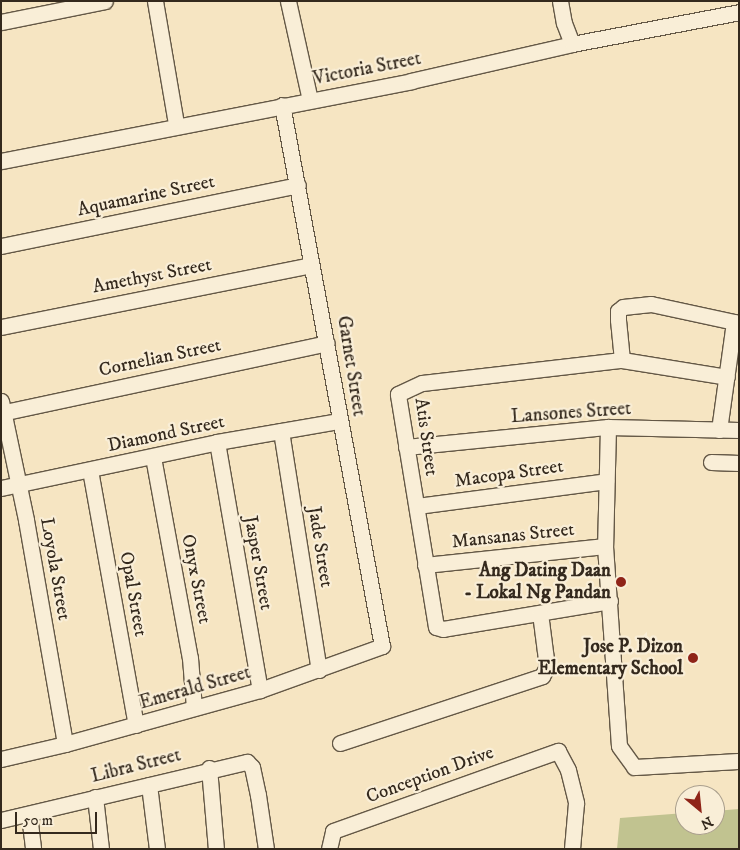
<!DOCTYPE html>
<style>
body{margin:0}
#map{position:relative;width:740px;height:850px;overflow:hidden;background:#f6e5c2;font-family:"IM FELL DW Pica",serif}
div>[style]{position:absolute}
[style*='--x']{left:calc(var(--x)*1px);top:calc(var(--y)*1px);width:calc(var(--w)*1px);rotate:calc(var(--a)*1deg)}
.green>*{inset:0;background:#c1c390}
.roads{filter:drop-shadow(1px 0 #645846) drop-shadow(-1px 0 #645846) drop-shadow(0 1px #645846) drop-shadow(0 -1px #645846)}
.minor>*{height:15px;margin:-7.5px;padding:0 7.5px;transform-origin:7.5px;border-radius:7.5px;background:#f9eed7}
.dots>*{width:14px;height:14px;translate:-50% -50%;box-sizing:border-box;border:2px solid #f9eed7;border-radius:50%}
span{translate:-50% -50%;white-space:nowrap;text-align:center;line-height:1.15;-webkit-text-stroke:4.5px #f9eed7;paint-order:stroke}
.street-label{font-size:19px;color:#34291d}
.poi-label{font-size:19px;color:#34291d;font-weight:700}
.right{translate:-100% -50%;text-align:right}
.frame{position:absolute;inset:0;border:2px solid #34291d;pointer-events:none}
.north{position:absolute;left:675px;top:785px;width:50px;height:50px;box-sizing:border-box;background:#f9eed7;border:1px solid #aa9f8d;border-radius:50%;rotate:152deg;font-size:14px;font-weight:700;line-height:20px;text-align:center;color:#34291d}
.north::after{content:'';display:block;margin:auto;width:18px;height:22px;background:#8f2418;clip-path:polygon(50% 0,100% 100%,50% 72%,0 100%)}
.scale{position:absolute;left:15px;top:812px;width:82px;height:22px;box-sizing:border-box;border:2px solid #34291d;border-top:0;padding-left:6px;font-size:15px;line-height:18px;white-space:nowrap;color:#34291d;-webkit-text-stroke:4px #f9eed7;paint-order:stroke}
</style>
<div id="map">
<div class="green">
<i style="clip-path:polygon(739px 809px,739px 849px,617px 849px,620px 818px,685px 813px,685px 825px,715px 825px,715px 811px)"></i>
</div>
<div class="roads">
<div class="minor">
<i style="--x:155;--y:1;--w:125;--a:80.3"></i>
<i style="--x:288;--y:1;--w:101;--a:77.5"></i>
<i style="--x:560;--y:1;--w:22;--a:80"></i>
<i style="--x:564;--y:23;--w:22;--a:69"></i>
<i style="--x:1;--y:22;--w:106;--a:-11.4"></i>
<i style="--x:1;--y:161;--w:418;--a:-11"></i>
<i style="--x:411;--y:81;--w:165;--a:-12.9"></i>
<i style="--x:572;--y:44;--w:170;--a:-10.8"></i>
<i style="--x:1;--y:246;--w:303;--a:-11.6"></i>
<i style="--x:1;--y:327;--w:316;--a:-11.3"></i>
<i style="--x:622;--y:360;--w:40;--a:-95.7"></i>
<i style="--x:618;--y:320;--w:9;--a:-90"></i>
<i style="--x:618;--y:311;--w:6;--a:-39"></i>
<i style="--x:623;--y:307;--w:28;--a:-6"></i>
<i style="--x:651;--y:304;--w:90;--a:12.2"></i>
<i style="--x:1;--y:401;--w:122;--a:78.1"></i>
<i style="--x:26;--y:520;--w:227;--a:80.1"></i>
<i style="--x:1;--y:413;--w:333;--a:-12.1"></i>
<i style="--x:608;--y:427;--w:119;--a:91.4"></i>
<i style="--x:605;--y:546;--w:200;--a:86"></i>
<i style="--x:619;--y:746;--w:26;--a:54"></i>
<i style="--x:634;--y:767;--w:105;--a:-3.3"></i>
<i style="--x:719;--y:430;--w:109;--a:-82.1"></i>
<i style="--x:281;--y:431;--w:242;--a:81"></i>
<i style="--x:217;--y:442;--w:252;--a:80.2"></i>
<i style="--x:406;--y:447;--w:203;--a:-5.7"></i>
<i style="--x:608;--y:427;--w:131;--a:1.3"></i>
<i style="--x:153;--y:457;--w:204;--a:79.6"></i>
<i style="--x:190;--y:658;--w:50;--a:85.4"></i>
<i style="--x:711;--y:462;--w:28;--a:2"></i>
<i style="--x:90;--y:470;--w:259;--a:79.8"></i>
<i style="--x:1;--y:488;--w:221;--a:-12"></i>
<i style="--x:217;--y:442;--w:124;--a:-9.8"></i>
<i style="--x:417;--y:506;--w:191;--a:-7.5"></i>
<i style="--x:425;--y:565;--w:181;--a:-6"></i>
<i style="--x:610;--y:601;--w:169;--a:170.5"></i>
<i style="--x:443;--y:629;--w:7;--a:-164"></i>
<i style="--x:436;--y:627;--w:236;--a:-99.3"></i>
<i style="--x:398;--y:394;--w:26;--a:-25"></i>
<i style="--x:422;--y:383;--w:201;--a:-6.6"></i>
<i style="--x:622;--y:360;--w:106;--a:9.2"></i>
<i style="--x:340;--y:743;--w:213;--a:-18.3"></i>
<i style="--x:542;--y:676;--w:10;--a:-61"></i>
<i style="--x:547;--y:667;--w:54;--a:-97.4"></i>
<i style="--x:1;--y:759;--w:66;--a:-13.2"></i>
<i style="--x:65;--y:744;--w:202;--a:-15.5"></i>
<i style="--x:260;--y:690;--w:130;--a:-19.8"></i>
<i style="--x:382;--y:646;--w:550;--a:-100.47"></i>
<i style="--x:209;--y:768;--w:81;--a:85.1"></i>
<i style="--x:149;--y:785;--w:64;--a:82.9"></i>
<i style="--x:95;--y:797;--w:52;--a:83.4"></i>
<i style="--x:29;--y:815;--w:34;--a:83"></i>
<i style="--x:1;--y:820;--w:253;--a:-13.3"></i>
<i style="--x:247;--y:762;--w:7;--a:45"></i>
<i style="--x:252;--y:767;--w:29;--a:78"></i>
<i style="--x:258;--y:795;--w:55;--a:81.6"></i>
<i style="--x:329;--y:849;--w:18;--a:-77"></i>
<i style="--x:333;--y:831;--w:239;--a:-19.6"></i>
<i style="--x:558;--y:751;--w:21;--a:62"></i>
<i style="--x:568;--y:770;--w:34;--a:76"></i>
<i style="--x:576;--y:803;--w:46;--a:95"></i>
</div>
</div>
<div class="dots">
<i style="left:621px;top:582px;background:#8f2418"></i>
<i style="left:693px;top:658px;background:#8f2418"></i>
</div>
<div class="street-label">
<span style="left:367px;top:69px;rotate:-11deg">Victoria Street</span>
<span style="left:146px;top:196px;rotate:-12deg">Aquamarine Street</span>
<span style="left:152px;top:276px;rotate:-11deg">Amethyst Street</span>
<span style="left:160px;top:358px;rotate:-12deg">Cornelian Street</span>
<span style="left:351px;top:366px;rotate:81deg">Garnet Street</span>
<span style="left:571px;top:413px;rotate:-4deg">Lansones Street</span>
<span style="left:166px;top:434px;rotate:-12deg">Diamond Street</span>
<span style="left:426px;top:437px;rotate:82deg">Atis Street</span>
<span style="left:509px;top:474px;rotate:-8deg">Macopa Street</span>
<span style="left:513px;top:536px;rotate:-6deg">Mansanas Street</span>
<span style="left:320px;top:547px;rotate:81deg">Jade Street</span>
<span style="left:258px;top:563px;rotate:80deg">Jasper Street</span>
<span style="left:55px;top:569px;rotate:80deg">Loyola Street</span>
<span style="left:196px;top:579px;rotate:79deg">Onyx Street</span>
<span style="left:133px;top:594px;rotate:80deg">Opal Street</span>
<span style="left:195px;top:688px;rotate:-16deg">Emerald Street</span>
<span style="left:136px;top:766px;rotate:-14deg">Libra Street</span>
<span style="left:430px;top:775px;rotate:-20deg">Conception Drive</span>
</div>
<div class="poi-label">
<span class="right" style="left:611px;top:582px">Ang Dating Daan<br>- Lokal Ng Pandan</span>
<span class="right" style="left:683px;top:658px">Jose P. Dizon<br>Elementary School</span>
</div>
<div class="frame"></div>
<div class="north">N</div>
<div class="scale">50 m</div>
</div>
